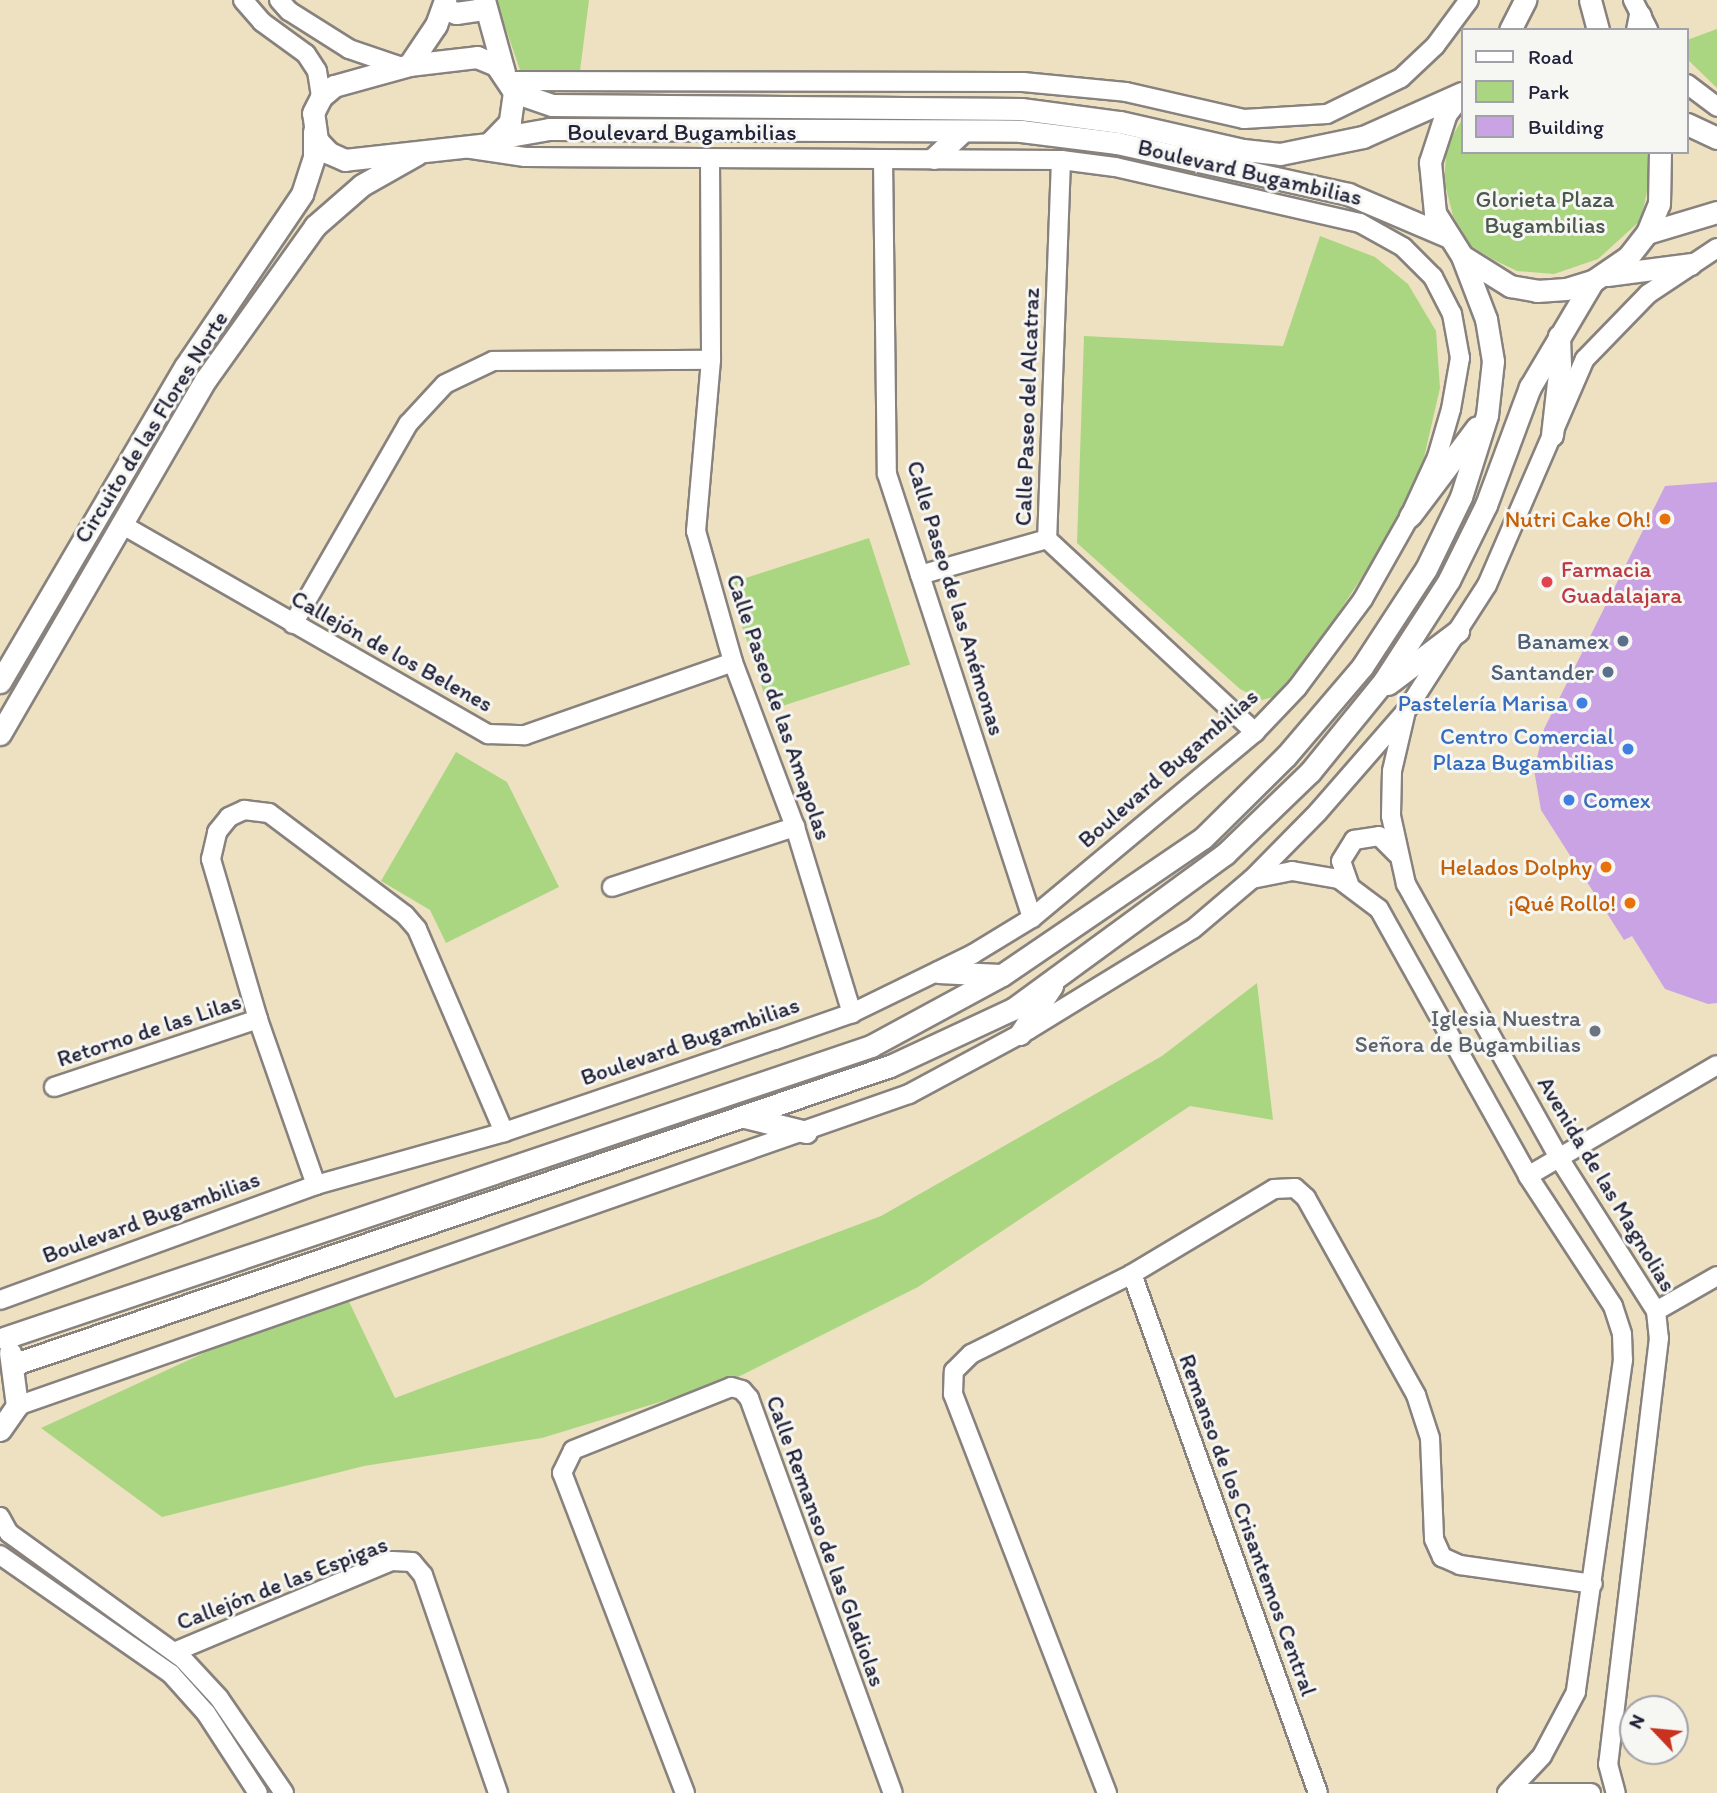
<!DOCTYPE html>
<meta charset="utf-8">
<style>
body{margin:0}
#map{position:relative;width:1717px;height:1793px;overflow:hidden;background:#ede1c2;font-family:Itim,sans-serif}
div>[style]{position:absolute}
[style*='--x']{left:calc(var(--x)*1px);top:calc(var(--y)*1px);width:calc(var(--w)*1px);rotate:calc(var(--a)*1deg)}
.green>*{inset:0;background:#abd681;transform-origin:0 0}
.building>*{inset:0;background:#caa3e5}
.roads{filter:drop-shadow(2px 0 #88827e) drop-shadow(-2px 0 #88827e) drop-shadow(0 2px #88827e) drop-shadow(0 -2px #88827e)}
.minor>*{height:18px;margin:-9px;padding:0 9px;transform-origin:9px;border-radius:9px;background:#fff}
.tertiary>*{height:21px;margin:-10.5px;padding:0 10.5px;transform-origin:10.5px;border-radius:10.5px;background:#fff}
.dots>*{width:19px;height:19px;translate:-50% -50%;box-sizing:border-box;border:4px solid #f6f6f2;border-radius:50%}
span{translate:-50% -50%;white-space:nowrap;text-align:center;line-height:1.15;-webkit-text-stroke:6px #f6f6f2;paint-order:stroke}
.street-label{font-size:23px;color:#22223b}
.park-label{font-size:23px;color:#4b5850}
.food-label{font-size:23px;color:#c56008}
.right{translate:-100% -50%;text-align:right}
.health-label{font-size:23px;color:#be3a42}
.left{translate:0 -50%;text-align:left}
.service-label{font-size:23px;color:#4e5e75}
.shop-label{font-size:23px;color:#366cbe}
.worship-label{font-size:23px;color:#5b616d}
.legend{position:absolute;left:1461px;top:28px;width:228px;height:126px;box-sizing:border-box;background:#f6f6f2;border:2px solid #a1a1a9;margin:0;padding:9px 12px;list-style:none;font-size:21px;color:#22223b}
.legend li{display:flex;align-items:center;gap:14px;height:35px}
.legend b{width:35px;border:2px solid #a1a1a9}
.north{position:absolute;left:1619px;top:1695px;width:70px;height:70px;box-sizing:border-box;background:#f6f6f2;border:2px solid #a1a1a9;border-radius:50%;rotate:296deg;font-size:19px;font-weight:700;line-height:28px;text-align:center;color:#22223b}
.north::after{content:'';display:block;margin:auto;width:24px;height:32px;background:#c8321e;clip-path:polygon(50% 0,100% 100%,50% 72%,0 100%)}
</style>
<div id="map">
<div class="green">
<i style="clip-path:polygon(496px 0,589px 0,580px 71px,520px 70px)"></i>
<i style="clip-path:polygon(1717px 29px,1717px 88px,1687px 59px,1687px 40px)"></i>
<i style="clip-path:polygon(1463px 118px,1463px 152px,1648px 152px,1652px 168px,1641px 220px,1598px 259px,1554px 274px,1517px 271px,1494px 260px,1471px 246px,1453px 216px,1444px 180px,1447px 145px)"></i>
<i style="clip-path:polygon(1320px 236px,1375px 257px,1408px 284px,1436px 331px,1440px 388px,1423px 462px,1393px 530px,1308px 659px,1273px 697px,1262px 700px,1240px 689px,1077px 543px,1084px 336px,1283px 346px)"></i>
<i style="left:869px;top:538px;width:133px;height:148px;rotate:72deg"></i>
<i style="clip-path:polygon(456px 752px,507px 782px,559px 887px,446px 943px,430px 910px,381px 881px)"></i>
<i style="clip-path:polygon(1257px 983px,1273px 1120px,1190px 1106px,918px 1287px,732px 1380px,542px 1438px,364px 1466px,162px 1517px,41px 1428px,343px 1289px,395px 1398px,881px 1216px,1162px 1056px)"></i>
</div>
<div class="building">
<i style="clip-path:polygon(1717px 482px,1717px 1003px,1708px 1004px,1665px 989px,1632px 936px,1624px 940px,1541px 810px,1534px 770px,1544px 729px,1665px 486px)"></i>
</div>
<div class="roads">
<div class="minor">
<i style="--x:243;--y:0;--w:29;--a:49"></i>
<i style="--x:262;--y:22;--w:54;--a:36"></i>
<i style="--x:306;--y:54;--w:20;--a:57"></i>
<i style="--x:317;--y:71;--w:26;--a:81"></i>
<i style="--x:279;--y:0;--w:15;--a:48"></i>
<i style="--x:289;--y:11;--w:71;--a:32.3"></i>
<i style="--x:349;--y:49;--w:56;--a:18.8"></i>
<i style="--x:1633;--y:0;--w:34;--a:63"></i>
<i style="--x:510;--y:81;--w:513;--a:0.11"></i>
<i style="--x:1023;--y:82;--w:103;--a:5.5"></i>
<i style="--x:1126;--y:92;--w:121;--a:12.9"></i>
<i style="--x:1244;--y:119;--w:83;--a:-3.4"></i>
<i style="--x:1327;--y:114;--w:82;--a:-25.9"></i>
<i style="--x:1401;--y:78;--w:47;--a:-43.3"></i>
<i style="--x:1435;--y:46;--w:57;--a:-53.5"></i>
<i style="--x:1687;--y:84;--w:38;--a:37"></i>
<i style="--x:710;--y:159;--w:201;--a:89.7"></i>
<i style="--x:711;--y:360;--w:172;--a:95"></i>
<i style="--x:696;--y:531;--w:136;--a:74.2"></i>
<i style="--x:733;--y:662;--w:176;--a:69.4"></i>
<i style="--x:795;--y:827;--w:195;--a:73"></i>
<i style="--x:883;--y:159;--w:315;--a:89.3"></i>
<i style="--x:887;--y:474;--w:467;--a:71.9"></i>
<i style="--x:1061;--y:160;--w:379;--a:92.1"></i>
<i style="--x:1047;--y:539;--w:284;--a:42.9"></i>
<i style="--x:121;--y:524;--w:423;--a:29.8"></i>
<i style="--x:488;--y:734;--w:37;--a:2"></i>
<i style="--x:525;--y:735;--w:220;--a:-19.3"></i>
<i style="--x:920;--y:575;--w:132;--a:-15.8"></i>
<i style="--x:293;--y:624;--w:231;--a:-60.1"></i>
<i style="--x:408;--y:424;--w:54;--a:-47.2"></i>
<i style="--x:445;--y:384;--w:53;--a:-25.6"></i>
<i style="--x:493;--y:361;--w:218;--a:-0.3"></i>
<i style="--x:1405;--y:715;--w:57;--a:103.1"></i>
<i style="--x:1392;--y:771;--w:45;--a:91.3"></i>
<i style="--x:1391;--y:816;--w:70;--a:77.6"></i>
<i style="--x:1406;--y:884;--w:314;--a:60.8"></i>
<i style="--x:1559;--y:1158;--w:181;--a:57.6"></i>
<i style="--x:1656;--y:1311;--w:27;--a:84"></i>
<i style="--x:1659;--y:1338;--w:429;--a:96.8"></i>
<i style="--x:1608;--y:1764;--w:30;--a:75"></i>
<i style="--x:1252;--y:879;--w:41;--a:-11.3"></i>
<i style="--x:1292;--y:871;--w:48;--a:9.7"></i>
<i style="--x:1339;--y:879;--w:50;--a:36.9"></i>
<i style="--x:1379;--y:909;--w:306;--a:60.8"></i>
<i style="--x:1528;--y:1176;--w:155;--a:56.8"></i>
<i style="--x:1613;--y:1306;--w:29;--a:72"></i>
<i style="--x:1622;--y:1334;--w:26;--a:88"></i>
<i style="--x:1623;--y:1360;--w:335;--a:98.1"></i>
<i style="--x:1576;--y:1692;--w:72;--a:118"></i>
<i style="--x:1542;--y:1756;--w:51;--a:133.4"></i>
<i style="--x:1349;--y:884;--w:24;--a:-109"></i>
<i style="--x:1341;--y:861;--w:25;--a:-58"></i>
<i style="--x:1354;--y:840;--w:25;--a:-9"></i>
<i style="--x:1379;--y:836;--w:25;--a:45"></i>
<i style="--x:612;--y:887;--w:193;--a:-18.2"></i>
<i style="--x:54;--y:1087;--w:215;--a:-18.4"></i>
<i style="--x:1528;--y:1176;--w:219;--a:-30.4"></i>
<i style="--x:316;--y:1185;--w:176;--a:-109.3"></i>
<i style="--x:258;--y:1019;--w:167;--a:-106.4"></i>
<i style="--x:211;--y:859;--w:28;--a:-77"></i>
<i style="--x:217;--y:832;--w:19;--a:-51"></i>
<i style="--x:229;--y:817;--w:17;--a:-25"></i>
<i style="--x:244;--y:810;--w:25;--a:7"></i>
<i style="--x:269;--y:813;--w:170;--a:36.9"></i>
<i style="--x:405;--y:915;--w:18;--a:49"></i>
<i style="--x:417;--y:929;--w:221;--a:66.8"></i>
<i style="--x:1132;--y:1274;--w:551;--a:70.28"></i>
<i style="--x:0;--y:1300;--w:336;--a:-20"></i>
<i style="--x:316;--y:1185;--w:195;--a:-15.7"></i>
<i style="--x:504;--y:1132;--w:286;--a:-18.8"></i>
<i style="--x:775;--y:1040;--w:82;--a:-19.3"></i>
<i style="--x:852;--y:1013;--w:135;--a:-26"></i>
<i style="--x:973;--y:954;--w:69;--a:-31.4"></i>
<i style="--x:1032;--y:918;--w:290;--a:-39.8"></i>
<i style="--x:1255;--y:732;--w:61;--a:-46.3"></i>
<i style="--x:1297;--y:688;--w:111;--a:-53.4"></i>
<i style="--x:1363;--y:599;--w:95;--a:-60.5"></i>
<i style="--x:1410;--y:516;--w:65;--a:-65.4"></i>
<i style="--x:1437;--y:457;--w:50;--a:-73.7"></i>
<i style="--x:1451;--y:409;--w:52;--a:-80"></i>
<i style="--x:1460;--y:358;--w:45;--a:-100.3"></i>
<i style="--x:1452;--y:314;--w:42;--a:-117.2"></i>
<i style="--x:1433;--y:277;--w:42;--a:-135"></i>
<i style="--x:1403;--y:247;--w:49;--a:-150.8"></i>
<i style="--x:1360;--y:223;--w:251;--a:-167.1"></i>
<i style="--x:1115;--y:167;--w:54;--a:-172.6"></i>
<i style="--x:1061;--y:160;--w:536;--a:-179.68"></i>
<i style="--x:525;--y:157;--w:56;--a:-171.7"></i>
<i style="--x:1656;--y:1311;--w:70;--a:-29.8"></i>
<i style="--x:17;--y:1406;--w:945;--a:-19.28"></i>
<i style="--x:909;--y:1094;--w:135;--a:-28.3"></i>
<i style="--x:1028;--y:1030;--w:193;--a:-31.5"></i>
<i style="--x:1193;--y:929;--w:77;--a:-40.3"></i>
<i style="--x:1252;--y:879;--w:94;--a:-45.4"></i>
<i style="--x:1318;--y:812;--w:134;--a:-48.9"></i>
<i style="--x:1406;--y:711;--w:150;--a:-57.3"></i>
<i style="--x:1487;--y:585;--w:246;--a:-66.6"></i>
<i style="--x:1585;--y:359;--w:91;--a:-45.9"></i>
<i style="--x:1648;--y:294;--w:83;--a:-33.7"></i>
<i style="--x:0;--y:1517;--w:18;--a:61"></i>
<i style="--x:9;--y:1533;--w:215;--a:35.9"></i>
<i style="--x:183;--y:1659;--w:53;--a:47.3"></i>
<i style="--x:219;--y:1698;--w:115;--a:55.6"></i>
<i style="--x:0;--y:1555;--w:208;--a:34.8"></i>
<i style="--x:171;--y:1674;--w:52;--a:48.1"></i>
<i style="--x:206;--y:1713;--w:95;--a:57"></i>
<i style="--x:174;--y:1652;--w:236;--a:-22.7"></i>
<i style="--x:392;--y:1561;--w:20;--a:3"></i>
<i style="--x:412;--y:1562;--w:17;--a:50"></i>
<i style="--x:423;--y:1575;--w:231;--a:71"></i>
<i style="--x:685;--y:1793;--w:343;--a:-111"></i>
<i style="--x:562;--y:1473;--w:25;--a:-64"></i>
<i style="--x:573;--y:1450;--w:170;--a:-21.7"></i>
<i style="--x:731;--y:1387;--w:11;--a:15"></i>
<i style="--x:742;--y:1390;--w:11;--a:49"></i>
<i style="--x:749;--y:1398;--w:420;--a:70"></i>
<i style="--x:1107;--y:1793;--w:428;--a:-111.1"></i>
<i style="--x:953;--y:1394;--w:23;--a:-88"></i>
<i style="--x:954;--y:1371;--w:24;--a:-45"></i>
<i style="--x:971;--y:1354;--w:180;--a:-26.4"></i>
<i style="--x:1132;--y:1274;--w:165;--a:-30.9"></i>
<i style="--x:1274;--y:1189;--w:21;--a:-3"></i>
<i style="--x:1295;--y:1188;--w:15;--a:42"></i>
<i style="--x:1306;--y:1198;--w:226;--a:60.8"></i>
<i style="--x:1416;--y:1395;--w:45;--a:72"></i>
<i style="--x:1430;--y:1438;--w:101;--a:87.7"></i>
<i style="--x:1434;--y:1539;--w:20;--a:66"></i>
<i style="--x:1442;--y:1557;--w:20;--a:24"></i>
<i style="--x:1460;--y:1565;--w:134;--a:8.1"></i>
<i style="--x:1514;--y:1793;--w:77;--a:0"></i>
</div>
<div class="tertiary">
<i style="--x:484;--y:0;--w:75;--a:74.5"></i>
<i style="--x:1590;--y:0;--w:31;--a:75"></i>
<i style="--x:443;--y:8;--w:14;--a:21"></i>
<i style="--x:456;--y:13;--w:29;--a:-8"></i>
<i style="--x:1510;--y:30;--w:34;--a:-63"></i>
<i style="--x:1637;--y:30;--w:15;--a:-79"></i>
<i style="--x:477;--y:57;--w:21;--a:23"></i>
<i style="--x:496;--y:65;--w:32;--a:56"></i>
<i style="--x:514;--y:92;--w:30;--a:98"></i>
<i style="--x:510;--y:122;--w:30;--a:134"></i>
<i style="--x:489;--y:144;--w:145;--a:173.7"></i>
<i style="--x:345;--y:160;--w:17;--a:-156"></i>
<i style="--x:329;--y:153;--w:18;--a:-133"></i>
<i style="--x:317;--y:140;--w:27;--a:-98"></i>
<i style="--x:313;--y:113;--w:18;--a:-63"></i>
<i style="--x:321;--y:97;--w:17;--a:-40"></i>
<i style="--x:334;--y:86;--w:78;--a:-15.6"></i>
<i style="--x:409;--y:65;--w:68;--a:-6.7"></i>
<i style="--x:409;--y:65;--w:48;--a:-56"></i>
<i style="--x:436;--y:25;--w:27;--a:-70"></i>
<i style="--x:514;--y:92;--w:40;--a:18.9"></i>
<i style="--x:552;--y:105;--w:469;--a:0.5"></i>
<i style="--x:1021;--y:109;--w:100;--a:7.5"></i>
<i style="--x:1120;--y:122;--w:126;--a:12.8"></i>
<i style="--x:1243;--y:150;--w:37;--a:6"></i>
<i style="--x:1280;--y:154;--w:85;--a:-11.6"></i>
<i style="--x:1363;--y:137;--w:108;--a:-24"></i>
<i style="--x:1461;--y:94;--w:24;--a:128"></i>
<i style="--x:1446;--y:113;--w:52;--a:108.1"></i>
<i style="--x:1430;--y:162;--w:51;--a:84.4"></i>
<i style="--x:1435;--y:213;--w:51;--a:57.9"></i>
<i style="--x:1462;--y:256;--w:57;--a:32"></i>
<i style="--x:1510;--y:286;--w:27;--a:10"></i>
<i style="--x:1537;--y:291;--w:29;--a:-4"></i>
<i style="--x:1566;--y:289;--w:28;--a:-17"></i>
<i style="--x:1593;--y:281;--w:42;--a:-34.4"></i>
<i style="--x:1628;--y:257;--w:31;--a:-52"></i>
<i style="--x:1647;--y:233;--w:31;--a:-68"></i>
<i style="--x:1659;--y:204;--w:52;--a:-88.9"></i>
<i style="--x:1687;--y:124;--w:33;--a:25"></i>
<i style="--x:498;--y:138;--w:52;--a:-10"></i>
<i style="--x:549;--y:129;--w:472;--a:0.2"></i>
<i style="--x:1021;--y:131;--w:97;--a:7.1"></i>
<i style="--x:1117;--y:143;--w:237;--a:12.4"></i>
<i style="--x:1348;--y:194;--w:108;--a:23"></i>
<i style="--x:934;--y:158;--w:37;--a:-43"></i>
<i style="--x:1647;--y:233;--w:73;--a:-16.7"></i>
<i style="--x:1607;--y:275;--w:84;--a:-7.5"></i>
<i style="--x:1552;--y:435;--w:70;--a:-83.5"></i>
<i style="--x:1560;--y:365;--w:29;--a:-92"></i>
<i style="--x:1410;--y:516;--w:111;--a:-53"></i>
<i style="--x:0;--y:682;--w:365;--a:-59.6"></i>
<i style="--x:185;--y:367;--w:209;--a:-55.9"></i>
<i style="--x:302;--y:194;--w:40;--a:-72"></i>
<i style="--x:314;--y:156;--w:25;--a:-90"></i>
<i style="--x:1388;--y:684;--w:88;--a:-37.1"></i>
<i style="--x:0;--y:734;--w:410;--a:-59.9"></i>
<i style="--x:206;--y:379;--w:188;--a:-54.5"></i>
<i style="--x:315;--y:226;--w:62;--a:-41.1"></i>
<i style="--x:362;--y:185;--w:63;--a:-29.4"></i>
<i style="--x:938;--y:972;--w:62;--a:2.8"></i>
<i style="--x:1020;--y:1034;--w:58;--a:-56.3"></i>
<i style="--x:745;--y:1117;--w:63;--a:13.8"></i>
<i style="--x:4;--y:1338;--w:915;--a:-18.61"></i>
<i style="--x:871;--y:1046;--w:149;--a:-28.5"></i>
<i style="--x:1002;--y:975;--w:243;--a:-34.3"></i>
<i style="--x:1203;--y:838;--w:117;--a:-44.7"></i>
<i style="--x:1286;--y:756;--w:117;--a:-49.5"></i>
<i style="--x:1362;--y:667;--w:117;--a:-56.9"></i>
<i style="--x:1426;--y:569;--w:80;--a:-64.1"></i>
<i style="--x:1461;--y:497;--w:86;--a:-72.4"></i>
<i style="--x:1487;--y:415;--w:54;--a:-83.7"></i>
<i style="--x:1493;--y:361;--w:43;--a:-99.5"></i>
<i style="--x:1486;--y:319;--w:67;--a:-110.9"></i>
<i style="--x:15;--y:1364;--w:924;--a:-18.81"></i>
<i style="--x:890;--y:1066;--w:136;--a:-24.9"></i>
<i style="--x:1013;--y:1009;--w:263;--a:-36.2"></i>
<i style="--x:1225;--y:854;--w:118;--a:-44"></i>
<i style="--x:1310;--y:772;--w:117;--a:-50.9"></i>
<i style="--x:1384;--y:681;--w:120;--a:-57.2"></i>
<i style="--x:1449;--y:580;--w:84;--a:-63.7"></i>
<i style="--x:1486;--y:505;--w:126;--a:-69.6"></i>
<i style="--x:1530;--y:387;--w:123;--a:-59.3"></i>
<i style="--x:0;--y:1430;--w:29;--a:-55"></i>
<i style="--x:17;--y:1406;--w:54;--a:-97.4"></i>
</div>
</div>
<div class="dots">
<i style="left:1665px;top:519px;background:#e8710a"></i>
<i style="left:1547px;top:582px;background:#e0444e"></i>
<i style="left:1623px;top:641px;background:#5c6f8a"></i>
<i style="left:1608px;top:672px;background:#5c6f8a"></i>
<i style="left:1582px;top:703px;background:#3f7fe0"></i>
<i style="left:1628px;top:749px;background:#3f7fe0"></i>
<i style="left:1569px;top:800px;background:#3f7fe0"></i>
<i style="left:1606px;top:867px;background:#e8710a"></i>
<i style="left:1630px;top:903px;background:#e8710a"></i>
<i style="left:1595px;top:1031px;background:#6b7280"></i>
</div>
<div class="street-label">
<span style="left:682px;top:132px">Boulevard Bugambilias</span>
<span style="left:1250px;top:172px;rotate:13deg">Boulevard Bugambilias</span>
<span style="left:1027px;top:407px;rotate:-88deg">Calle Paseo del Alcatraz</span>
<span style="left:151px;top:427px;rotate:-58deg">Circuito de las Flores Norte</span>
<span style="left:956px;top:598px;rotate:73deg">Calle Paseo de las Anémonas</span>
<span style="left:392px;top:651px;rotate:29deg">Callejón de los Belenes</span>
<span style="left:779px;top:707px;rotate:71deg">Calle Paseo de las Amapolas</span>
<span style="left:1168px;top:768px;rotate:-41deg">Boulevard Bugambilias</span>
<span style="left:149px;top:1030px;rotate:-18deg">Retorno de las Lilas</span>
<span style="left:690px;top:1041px;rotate:-19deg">Boulevard Bugambilias</span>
<span style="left:1607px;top:1184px;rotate:59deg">Avenida de las Magnolias</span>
<span style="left:151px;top:1217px;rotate:-20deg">Boulevard Bugambilias</span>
<span style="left:1248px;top:1525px;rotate:70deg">Remanso de los Crisantemos Central</span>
<span style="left:826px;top:1541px;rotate:70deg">Calle Remanso de las Gladiolas</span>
<span style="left:282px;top:1583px;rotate:-21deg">Callejón de las Espigas</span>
</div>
<div class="park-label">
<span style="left:1545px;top:212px">Glorieta Plaza<br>Bugambilias</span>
</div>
<div class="food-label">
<span class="right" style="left:1651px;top:519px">Nutri Cake Oh!</span>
<span class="right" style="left:1592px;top:867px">Helados Dolphy</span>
<span class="right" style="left:1616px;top:903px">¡Qué Rollo!</span>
</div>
<div class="health-label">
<span class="left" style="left:1561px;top:582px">Farmacia<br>Guadalajara</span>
</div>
<div class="service-label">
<span class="right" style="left:1609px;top:641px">Banamex</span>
<span class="right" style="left:1594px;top:672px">Santander</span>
</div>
<div class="shop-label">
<span class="right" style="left:1568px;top:703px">Pastelería Marisa</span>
<span class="right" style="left:1614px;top:749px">Centro Comercial<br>Plaza Bugambilias</span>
<span class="left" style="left:1583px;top:800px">Comex</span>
</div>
<div class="worship-label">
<span class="right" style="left:1581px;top:1031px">Iglesia Nuestra<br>Señora de Bugambilias</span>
</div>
<ul class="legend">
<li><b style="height:9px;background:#fff"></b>Road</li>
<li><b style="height:19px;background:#abd681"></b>Park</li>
<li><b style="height:19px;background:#caa3e5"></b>Building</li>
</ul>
<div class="north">N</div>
</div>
